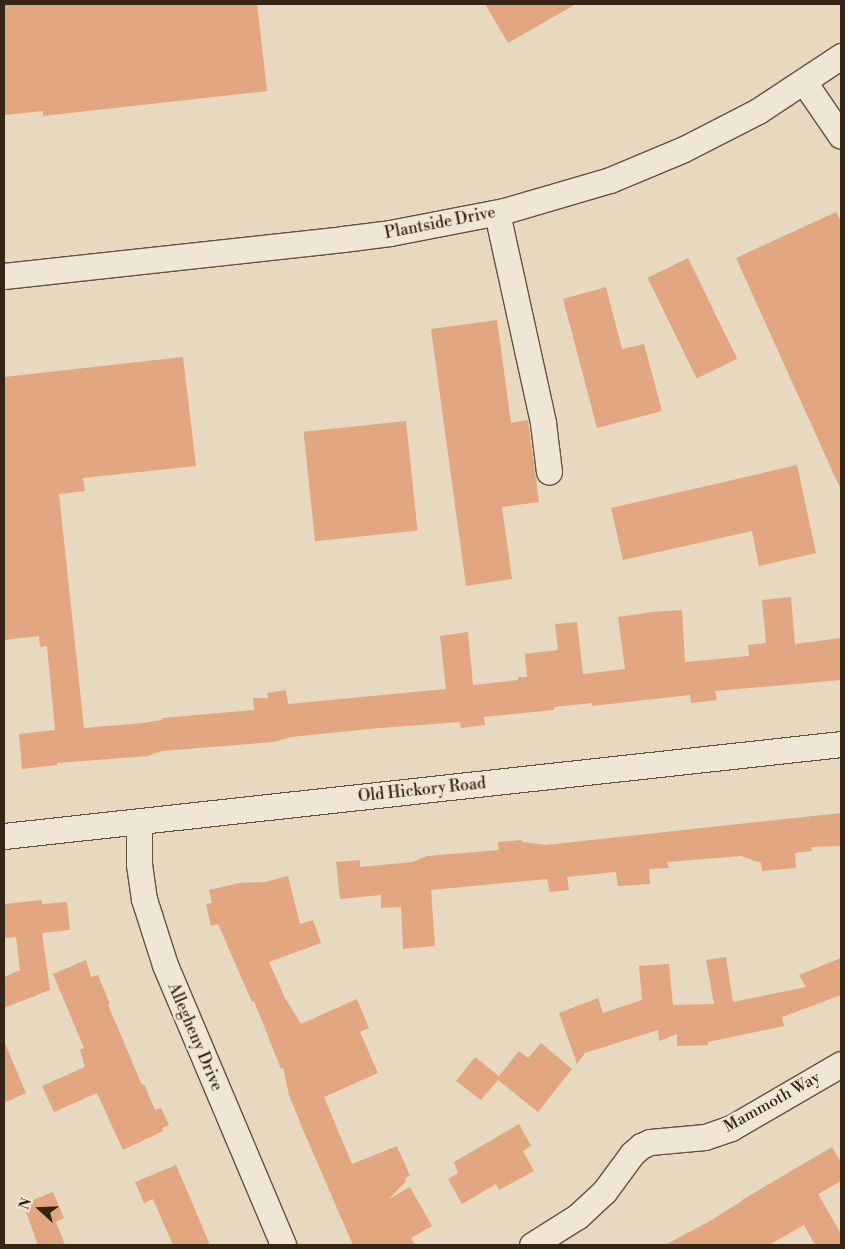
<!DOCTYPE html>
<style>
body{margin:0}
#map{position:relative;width:845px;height:1249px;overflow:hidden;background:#e8d8bf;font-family:"Libre Bodoni",serif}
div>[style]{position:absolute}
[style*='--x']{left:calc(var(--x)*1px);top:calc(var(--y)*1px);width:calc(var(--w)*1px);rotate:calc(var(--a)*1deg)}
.building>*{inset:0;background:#e2a680;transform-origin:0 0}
.roads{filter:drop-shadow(1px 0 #615240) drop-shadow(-1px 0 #615240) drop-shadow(0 1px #615240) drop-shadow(0 -1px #615240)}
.minor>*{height:25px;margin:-12.5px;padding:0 12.5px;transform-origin:12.5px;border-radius:12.5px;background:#f0e6d5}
span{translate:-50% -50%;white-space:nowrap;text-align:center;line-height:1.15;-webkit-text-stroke:5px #f0e6d5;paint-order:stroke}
.street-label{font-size:16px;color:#342516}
.frame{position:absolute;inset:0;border:5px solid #342516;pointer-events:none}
.north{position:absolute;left:15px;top:1184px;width:50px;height:50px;-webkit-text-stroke:4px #f0e6d5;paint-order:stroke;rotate:290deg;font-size:14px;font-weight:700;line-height:20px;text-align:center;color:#342516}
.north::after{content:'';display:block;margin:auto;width:18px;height:22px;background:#342516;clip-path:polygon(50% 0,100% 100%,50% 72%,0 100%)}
</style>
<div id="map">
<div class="building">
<i style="clip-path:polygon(4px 4px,257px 4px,267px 91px,43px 116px,43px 111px,4px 115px)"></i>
<i style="clip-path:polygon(485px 4px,576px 4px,508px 43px)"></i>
<i style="clip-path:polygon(836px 212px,841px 222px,841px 490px,736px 258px)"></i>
<i style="left:688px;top:258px;width:112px;height:45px;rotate:64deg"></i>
<i style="clip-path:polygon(606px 287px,622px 349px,644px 344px,662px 411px,597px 428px,563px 299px)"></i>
<i style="clip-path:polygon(497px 320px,511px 423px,528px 420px,539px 502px,502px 507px,512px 579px,466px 586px,431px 329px)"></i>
<i style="clip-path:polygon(183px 357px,196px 466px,83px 478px,85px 491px,59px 494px,84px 728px,143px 723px,162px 720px,162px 718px,254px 710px,253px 698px,268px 698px,267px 693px,286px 690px,288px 704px,446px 689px,440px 636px,468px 632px,473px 685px,518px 680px,518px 677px,527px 677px,525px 654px,558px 650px,555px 624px,577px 622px,583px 674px,625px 669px,618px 617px,652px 612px,682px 610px,685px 662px,749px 656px,748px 645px,766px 643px,762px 600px,791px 597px,795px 644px,841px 638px,841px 680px,715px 691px,717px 700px,691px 703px,690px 695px,592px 706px,592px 703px,554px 707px,554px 710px,484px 717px,485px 725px,461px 728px,460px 722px,380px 728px,291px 737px,274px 742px,162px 751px,148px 756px,57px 763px,57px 765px,22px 769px,19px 734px,55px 730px,47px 646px,40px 647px,39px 636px,4px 640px,4px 377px)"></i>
<i style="left:406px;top:421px;width:110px;height:103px;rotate:84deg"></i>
<i style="clip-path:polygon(797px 465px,816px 553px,759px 566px,752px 531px,623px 560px,611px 508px)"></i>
<i style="clip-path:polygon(841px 813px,841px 846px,811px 847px,812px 851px,795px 853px,796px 868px,762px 871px,761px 863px,741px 856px,667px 862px,669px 868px,649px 869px,650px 884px,618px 886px,616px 872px,567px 877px,569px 890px,550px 892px,547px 879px,431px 890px,435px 946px,403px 949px,401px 907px,381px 908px,381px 895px,340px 899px,336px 862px,360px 860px,360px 867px,412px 862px,427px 856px,499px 850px,498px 842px,522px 840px,522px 842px,546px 845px)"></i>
<i style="clip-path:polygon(288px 876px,300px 924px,313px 920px,321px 943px,269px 962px,285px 998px,301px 1024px,357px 999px,369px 1028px,360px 1032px,378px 1073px,324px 1097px,352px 1164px,397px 1146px,410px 1176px,405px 1178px,406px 1181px,389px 1199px,410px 1187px,432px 1226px,411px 1238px,415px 1245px,353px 1245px,304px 1132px,289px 1095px,283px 1068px,281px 1069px,254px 1001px,252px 1002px,218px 924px,211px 926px,206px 904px,212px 903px,209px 890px,239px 883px,265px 882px)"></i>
<i style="clip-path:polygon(42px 900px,42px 904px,67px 902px,70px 930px,42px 933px,50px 990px,4px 1008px,4px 977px,20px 970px,16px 937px,4px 938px,4px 904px)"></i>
<i style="clip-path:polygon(726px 957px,733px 1002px,806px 987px,799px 975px,841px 958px,841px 995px,782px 1017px,784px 1026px,708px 1042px,708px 1045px,677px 1046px,677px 1034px,659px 1041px,658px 1030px,585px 1053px,577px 1064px,559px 1013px,598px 998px,603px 1013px,642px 1000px,639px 966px,669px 964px,673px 1005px,714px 1004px,706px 960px)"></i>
<i style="clip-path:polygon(86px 960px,91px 977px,98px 975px,110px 1004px,108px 1005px,142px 1085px,144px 1084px,155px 1110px,161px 1108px,169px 1125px,162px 1128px,163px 1131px,123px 1150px,97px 1093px,54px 1112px,42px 1086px,85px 1067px,80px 1050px,84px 1048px,53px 974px)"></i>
<i style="clip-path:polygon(4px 1041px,26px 1093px,4px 1103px)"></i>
<i style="clip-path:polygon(541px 1043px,572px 1069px,538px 1112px,498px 1080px,481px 1100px,456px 1081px,475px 1057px,499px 1076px,519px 1051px,528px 1058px)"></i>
<i style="clip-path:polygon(519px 1124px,531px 1146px,523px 1151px,534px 1171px,499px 1190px,496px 1184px,462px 1204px,448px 1179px,458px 1173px,454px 1162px)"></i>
<i style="clip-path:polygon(832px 1147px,841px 1163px,841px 1181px,818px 1194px,841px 1234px,841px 1245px,815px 1245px,804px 1225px,769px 1245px,665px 1245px,710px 1221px,742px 1201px,742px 1200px)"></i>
<i style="clip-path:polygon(176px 1165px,185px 1186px,210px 1245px,173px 1245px,153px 1199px,144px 1203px,135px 1182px)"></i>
<i style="clip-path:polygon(53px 1192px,64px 1218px,56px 1222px,65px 1245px,38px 1245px,23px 1204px)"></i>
</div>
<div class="roads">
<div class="minor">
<i style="--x:804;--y:82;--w:65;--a:55.6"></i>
<i style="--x:497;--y:213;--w:215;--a:77.6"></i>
<i style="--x:543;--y:423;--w:49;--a:83"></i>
<i style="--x:4;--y:276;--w:341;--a:-6.2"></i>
<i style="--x:343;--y:239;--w:47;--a:-7.3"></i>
<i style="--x:390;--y:233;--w:116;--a:-10.9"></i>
<i style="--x:504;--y:211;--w:110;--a:-16.3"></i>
<i style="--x:610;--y:180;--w:80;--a:-22.7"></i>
<i style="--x:684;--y:149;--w:83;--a:-27.2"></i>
<i style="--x:758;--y:111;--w:100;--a:-33.5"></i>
<i style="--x:139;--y:821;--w:43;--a:90"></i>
<i style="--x:139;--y:864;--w:35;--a:82"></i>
<i style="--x:144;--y:899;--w:69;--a:72.3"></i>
<i style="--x:165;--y:965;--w:304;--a:67.1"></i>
<i style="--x:4;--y:836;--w:842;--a:-6.27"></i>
<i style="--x:532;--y:1245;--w:54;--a:-32.2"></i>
<i style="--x:578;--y:1216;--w:35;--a:-43"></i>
<i style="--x:604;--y:1192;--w:47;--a:-53.6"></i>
<i style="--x:632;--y:1154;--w:12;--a:-42"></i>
<i style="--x:641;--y:1146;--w:10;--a:-24"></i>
<i style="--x:650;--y:1142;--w:55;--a:-5.2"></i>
<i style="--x:705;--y:1137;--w:28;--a:-19"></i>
<i style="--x:731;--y:1128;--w:127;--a:-30.2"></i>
</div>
</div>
<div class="street-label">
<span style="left:440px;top:223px;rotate:-11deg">Plantside Drive</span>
<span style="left:422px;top:790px;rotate:-6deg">Old Hickory Road</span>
<span style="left:195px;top:1037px;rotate:67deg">Allegheny Drive</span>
<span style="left:772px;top:1102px;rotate:-29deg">Mammoth Way</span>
</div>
<div class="frame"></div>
<div class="north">N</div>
</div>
